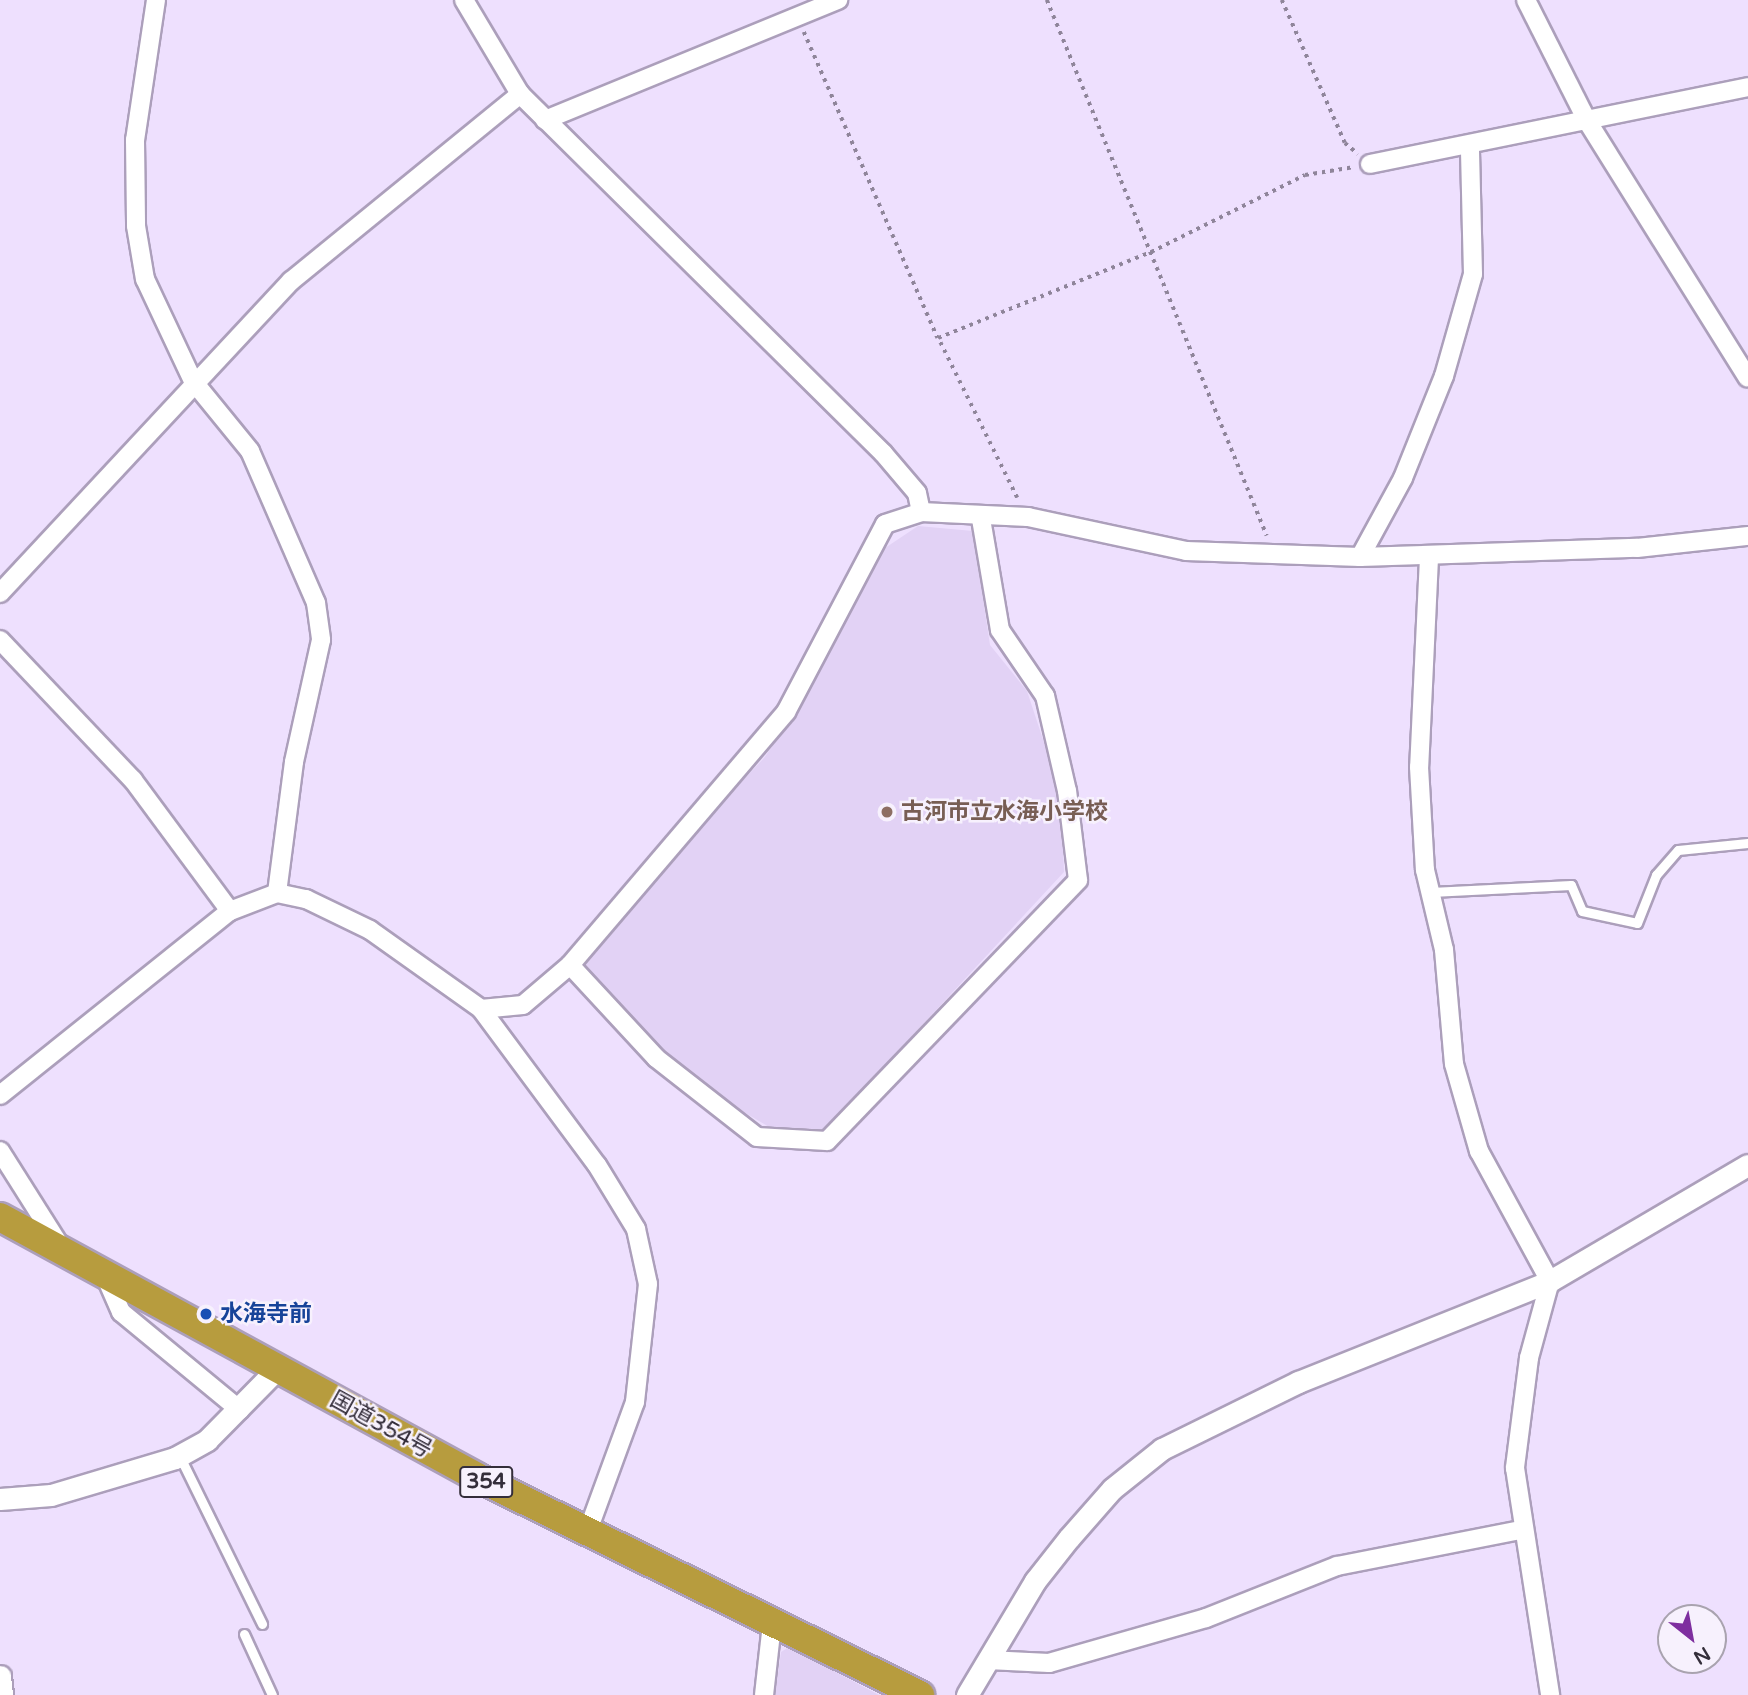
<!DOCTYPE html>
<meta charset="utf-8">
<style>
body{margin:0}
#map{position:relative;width:1748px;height:1695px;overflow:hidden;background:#eee0fe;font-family:"Varela Round","Noto Sans JP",sans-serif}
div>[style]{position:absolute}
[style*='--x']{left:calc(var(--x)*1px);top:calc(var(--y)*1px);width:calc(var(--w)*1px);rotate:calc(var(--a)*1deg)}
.built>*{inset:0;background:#e2d2f5}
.path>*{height:3.5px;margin-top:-1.75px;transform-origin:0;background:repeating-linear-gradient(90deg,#8f859a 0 3.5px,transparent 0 8.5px)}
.roads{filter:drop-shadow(2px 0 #ac9fbb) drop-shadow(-2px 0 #ac9fbb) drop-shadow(0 2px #ac9fbb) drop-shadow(0 -2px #ac9fbb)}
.service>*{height:9px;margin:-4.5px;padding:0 4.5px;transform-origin:4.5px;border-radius:4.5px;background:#fff}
.minor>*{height:18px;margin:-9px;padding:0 9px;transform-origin:9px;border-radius:9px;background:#fff}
.tertiary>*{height:21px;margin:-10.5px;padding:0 10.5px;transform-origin:10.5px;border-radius:10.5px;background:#fff}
.trunk>*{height:28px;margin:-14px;padding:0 14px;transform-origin:14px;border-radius:14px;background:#b79c3e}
.dots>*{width:19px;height:19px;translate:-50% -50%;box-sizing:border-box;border:4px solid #f7f1fd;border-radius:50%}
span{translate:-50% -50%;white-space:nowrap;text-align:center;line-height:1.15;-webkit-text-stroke:5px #f7f1fd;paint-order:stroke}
.shield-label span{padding:2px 5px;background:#f7f1fd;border:2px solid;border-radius:5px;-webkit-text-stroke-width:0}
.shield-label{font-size:21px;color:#342e3a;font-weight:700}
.education-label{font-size:23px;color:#785e54;font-weight:700}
.left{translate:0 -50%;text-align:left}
.transit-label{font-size:23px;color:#164399;font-weight:700}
.street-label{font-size:23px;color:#342e3a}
.north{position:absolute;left:1657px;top:1604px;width:70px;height:70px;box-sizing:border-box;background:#f7f1fd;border:2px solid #a9a3af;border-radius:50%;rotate:149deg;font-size:19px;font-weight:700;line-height:28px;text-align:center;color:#342e3a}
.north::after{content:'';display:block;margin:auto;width:24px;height:32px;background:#7e2e9f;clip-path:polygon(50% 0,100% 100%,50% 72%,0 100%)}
</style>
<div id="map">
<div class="built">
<i style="clip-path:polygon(918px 526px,973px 531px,990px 645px,1027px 691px,1061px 794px,1064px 872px,825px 1130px,774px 1130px,722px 1099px,660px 1048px,581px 967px,660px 868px,764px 758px,798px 709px,882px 550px)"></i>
<i style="clip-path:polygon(789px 1647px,879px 1695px,775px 1695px,781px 1652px)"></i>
</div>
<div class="path">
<i style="--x:1047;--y:0;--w:579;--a:67.68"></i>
<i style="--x:1282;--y:0;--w:156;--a:66.2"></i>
<i style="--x:1345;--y:143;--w:17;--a:40"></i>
<i style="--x:804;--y:32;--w:334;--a:66.4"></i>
<i style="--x:1017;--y:498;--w:178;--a:-116.3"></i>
<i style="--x:938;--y:338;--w:230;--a:-22"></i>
<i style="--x:1151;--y:252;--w:172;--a:-26.6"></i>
<i style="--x:1305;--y:175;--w:50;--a:-9.3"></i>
</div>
<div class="roads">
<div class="service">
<i style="--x:1431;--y:892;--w:140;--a:-2.9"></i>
<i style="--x:1571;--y:885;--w:28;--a:67"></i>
<i style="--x:1582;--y:911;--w:56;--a:12.3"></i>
<i style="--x:1637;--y:923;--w:52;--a:-68.4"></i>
<i style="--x:1656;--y:875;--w:33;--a:-49"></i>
<i style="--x:1678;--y:850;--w:70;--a:-5.7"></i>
<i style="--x:180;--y:1457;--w:186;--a:63.8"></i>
<i style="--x:244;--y:1634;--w:67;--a:65.3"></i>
</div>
<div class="minor">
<i style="--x:156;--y:0;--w:142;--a:98.5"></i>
<i style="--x:135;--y:140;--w:86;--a:89.3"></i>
<i style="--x:136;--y:226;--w:54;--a:80.4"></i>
<i style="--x:145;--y:279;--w:113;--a:64.8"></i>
<i style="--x:193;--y:381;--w:90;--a:50.8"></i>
<i style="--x:250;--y:451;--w:166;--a:66.5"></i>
<i style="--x:316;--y:603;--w:37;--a:82"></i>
<i style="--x:321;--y:640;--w:125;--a:102.5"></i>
<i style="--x:294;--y:762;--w:132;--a:97.4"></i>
<i style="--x:464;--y:0;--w:109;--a:59.2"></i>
<i style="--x:520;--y:94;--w:511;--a:44.68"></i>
<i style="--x:883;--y:453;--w:52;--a:49.6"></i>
<i style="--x:917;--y:493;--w:19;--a:78"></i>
<i style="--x:1526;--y:0;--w:133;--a:63.2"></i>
<i style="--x:1586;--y:119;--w:305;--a:58"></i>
<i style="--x:545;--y:120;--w:317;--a:-22.3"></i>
<i style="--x:1370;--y:164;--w:386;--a:-11.5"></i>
<i style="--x:1360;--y:557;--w:90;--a:-61.4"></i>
<i style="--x:1403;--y:478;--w:110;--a:-68.1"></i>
<i style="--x:1444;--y:376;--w:106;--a:-74.1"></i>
<i style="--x:1473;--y:274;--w:127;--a:-91.4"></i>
<i style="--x:1429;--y:558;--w:209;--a:92.7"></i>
<i style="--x:1419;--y:767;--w:103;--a:86.7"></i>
<i style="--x:1425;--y:870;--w:82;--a:76.6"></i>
<i style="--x:1444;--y:950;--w:114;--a:85"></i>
<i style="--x:1454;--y:1064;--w:91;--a:74"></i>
<i style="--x:1479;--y:1151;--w:148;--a:61.4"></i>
<i style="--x:1550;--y:1281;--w:80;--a:105.3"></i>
<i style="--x:1529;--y:1358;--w:111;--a:97.3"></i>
<i style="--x:1515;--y:1468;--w:230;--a:81.2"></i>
<i style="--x:0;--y:593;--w:427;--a:-47"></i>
<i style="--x:291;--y:281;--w:296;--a:-39.2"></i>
<i style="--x:0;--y:640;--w:193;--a:46.5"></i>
<i style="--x:133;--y:780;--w:163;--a:53.5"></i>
<i style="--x:570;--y:965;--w:127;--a:47.2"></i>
<i style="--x:656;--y:1058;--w:128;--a:38"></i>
<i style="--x:757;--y:1137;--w:70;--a:3.3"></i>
<i style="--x:827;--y:1141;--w:362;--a:-46.1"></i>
<i style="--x:1078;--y:880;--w:90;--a:-97"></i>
<i style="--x:1067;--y:791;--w:98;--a:-103"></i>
<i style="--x:1045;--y:696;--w:80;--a:-124.3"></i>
<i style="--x:1000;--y:630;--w:113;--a:-99.7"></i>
<i style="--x:481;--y:1009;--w:194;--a:53.4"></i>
<i style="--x:597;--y:1165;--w:75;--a:58.6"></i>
<i style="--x:636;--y:1229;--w:56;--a:77.7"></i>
<i style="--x:648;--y:1284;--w:119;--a:96.3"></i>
<i style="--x:635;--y:1402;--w:140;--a:110.1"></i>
<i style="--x:0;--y:1095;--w:295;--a:-38.7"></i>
<i style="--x:230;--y:911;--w:50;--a:-21"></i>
<i style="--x:277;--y:893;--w:30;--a:12"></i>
<i style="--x:306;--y:899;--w:71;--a:25.8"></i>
<i style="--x:370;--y:930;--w:136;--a:35.4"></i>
<i style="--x:481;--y:1009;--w:42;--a:-5.4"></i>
<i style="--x:523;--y:1005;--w:62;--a:-40.4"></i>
<i style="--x:570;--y:965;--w:333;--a:-49.5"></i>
<i style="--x:786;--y:712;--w:212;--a:-62.2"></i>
<i style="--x:885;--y:524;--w:38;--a:-18"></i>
<i style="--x:921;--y:512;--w:107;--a:2.7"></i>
<i style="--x:1028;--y:517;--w:162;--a:12.1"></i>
<i style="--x:1186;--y:551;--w:174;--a:2"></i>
<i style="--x:1360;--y:557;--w:277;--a:-1.9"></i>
<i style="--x:1637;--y:548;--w:112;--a:-6.2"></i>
<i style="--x:0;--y:1151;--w:116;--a:57.7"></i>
<i style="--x:103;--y:1271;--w:45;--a:66.3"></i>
<i style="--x:121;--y:1312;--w:154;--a:39.5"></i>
<i style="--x:988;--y:1660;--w:61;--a:2.8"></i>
<i style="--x:1049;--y:1663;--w:163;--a:-16"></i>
<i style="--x:1206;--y:1618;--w:141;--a:-21.7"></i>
<i style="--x:1337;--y:1566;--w:187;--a:-11.1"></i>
<i style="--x:764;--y:1695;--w:71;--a:-83.6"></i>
</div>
<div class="tertiary">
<i style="--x:0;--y:1499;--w:51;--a:-4.5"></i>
<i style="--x:51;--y:1495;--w:129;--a:-16.6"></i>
<i style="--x:175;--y:1458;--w:37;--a:-29"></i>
<i style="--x:207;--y:1440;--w:103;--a:-45.4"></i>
<i style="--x:0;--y:1676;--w:19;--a:84"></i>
<i style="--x:967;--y:1695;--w:133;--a:-59.2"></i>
<i style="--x:1035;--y:1581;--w:55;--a:-51.7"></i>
<i style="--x:1069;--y:1538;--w:65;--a:-48.7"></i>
<i style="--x:1112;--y:1489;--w:64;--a:-38.7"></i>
<i style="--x:1162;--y:1449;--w:152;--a:-26.2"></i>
<i style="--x:1298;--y:1382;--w:271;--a:-21.8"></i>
<i style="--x:1550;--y:1281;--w:229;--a:-30.4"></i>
</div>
<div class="trunk">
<i style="--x:0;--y:1217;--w:543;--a:28.59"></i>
<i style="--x:477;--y:1477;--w:494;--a:26.2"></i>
</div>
</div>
<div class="dots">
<i style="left:887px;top:812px;background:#8d6e63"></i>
<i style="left:206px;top:1314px;background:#1a4fb4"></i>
</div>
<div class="shield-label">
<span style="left:486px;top:1482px">354</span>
</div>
<div class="education-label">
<span class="left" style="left:901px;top:812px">古河市立水海小学校</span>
</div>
<div class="transit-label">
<span class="left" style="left:220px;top:1314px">水海寺前</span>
</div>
<div class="street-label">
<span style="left:381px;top:1425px;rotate:29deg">国道354号</span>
</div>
<div class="north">N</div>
</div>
